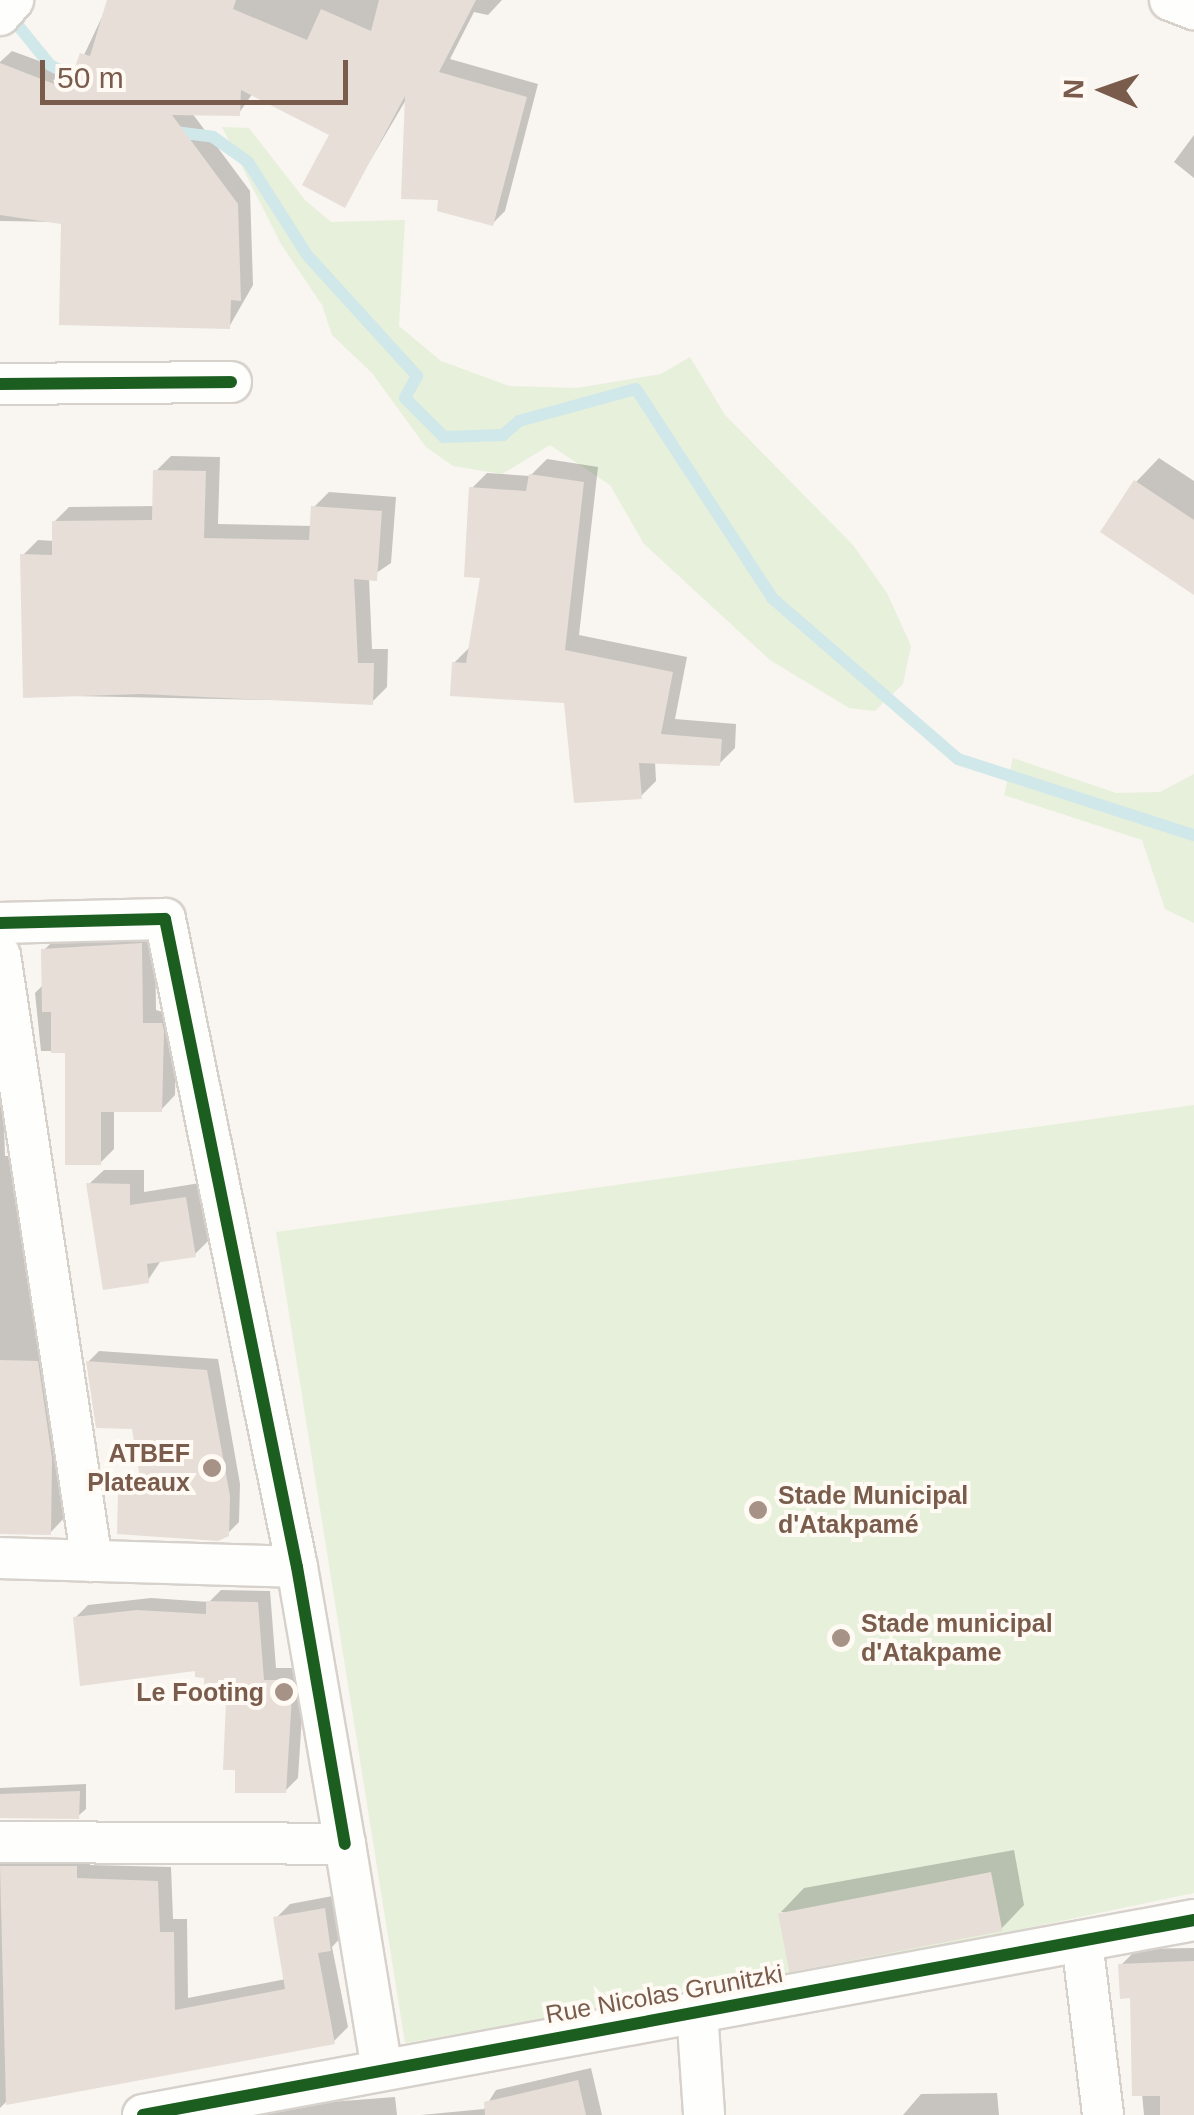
<!DOCTYPE html>
<meta charset="utf-8">
<style>
body{margin:0}
#map{position:relative;width:1194px;height:2115px;overflow:hidden;background:#f9f5f0;font-family:Arial,sans-serif}
div>[style]{position:absolute}
[style*='--x']{left:calc(var(--x)*1px);top:calc(var(--y)*1px);width:calc(var(--w)*1px);rotate:calc(var(--a)*1deg)}
.green>*{inset:0;background:#e7f0db}
.shadow>*{inset:0;background:#0003}
.stream>*{height:12px;margin:-6px;padding:0 6px;transform-origin:6px;border-radius:6px;background:#d0e8ea}
.building>*{inset:0;background:#e6ded7;transform-origin:0 0}
.roads{filter:drop-shadow(2px 0 #d7d1cb) drop-shadow(-2px 0 #d7d1cb) drop-shadow(0 2px #d7d1cb) drop-shadow(0 -2px #d7d1cb)}
.minor>*{height:40px;margin:-20px;padding:0 20px;transform-origin:20px;border-radius:20px;background:#fefefd}
.cycleway>*{height:12px;margin:-6px;padding:0 6px;transform-origin:6px;border-radius:6px;background:#1b5e20}
.dots>*{width:28px;height:28px;translate:-50% -50%;box-sizing:border-box;border:5px solid #fffaf3;border-radius:50%}
span{translate:-50% -50%;white-space:nowrap;text-align:center;line-height:1.15;-webkit-text-stroke:8px #fffaf3;paint-order:stroke}
.poi-label{font-size:25px;color:#7a5c4d;font-weight:700}
.right{translate:-100% -50%;text-align:right}
.left{translate:0 -50%;text-align:left}
.street-label{font-size:25px;color:#7a5c4d}
.north{position:absolute;left:1054px;top:40px;width:100px;height:100px;-webkit-text-stroke:8px #fffaf3;paint-order:stroke;rotate:272deg;font-size:28px;font-weight:700;line-height:40px;text-align:center;color:#7a5c4d}
.north::after{content:'';display:block;margin:auto;width:35px;height:45px;background:#7a5c4d;clip-path:polygon(50% 0,100% 100%,50% 72%,0 100%)}
.scale{position:absolute;left:40px;top:60px;width:308px;height:45px;box-sizing:border-box;border:5px solid #7a5c4d;border-top:0;padding-left:12px;font-size:30px;line-height:35px;white-space:nowrap;color:#7a5c4d;-webkit-text-stroke:8px #fffaf3;paint-order:stroke}
</style>
<div id="map">
<div class="green">
<i style="clip-path:polygon(222px 127px,249px 128px,305px 200px,331px 222px,405px 220px,399px 326px,441px 361px,509px 386px,577px 388px,661px 374px,690px 357px,725px 415px,853px 545px,887px 593px,911px 646px,903px 684px,875px 711px,849px 708px,770px 660px,644px 544px,610px 485px,550px 445px,502px 474px,453px 466px,426px 447px,372px 373px,332px 335px,322px 305px,281px 244px)"></i>
<i style="clip-path:polygon(1013px 758px,1116px 793px,1160px 792px,1194px 774px,1194px 923px,1165px 909px,1142px 840px,1004px 795px)"></i>
<i style="clip-path:polygon(1194px 1105px,1194px 1893px,843px 1967px,405px 2043px,276px 1232px)"></i>
</div>
<div class="shadow">
<i style="clip-path:polygon(110px 0,502px 0,488px 15px,474px 12px,450px 59px,538px 84px,505px 211px,492px 224px,441px 198px,407px 98px,344px 205px,332px 134px,253px 93px,239px 113px,192px 113px,250px 191px,253px 285px,229px 327px,64px 222px,0 221px,0 62px,12px 51px,75px 74px)"></i>
<i style="clip-path:polygon(1194px 135px,1194px 178px,1174px 162px)"></i>
<i style="clip-path:polygon(171px 456px,220px 457px,218px 524px,312px 526px,314px 507px,329px 492px,396px 497px,391px 563px,369px 578px,372px 649px,388px 649px,387px 687px,372px 702px,25px 695px,23px 555px,38px 540px,55px 541px,54px 522px,69px 507px,155px 506px,156px 471px)"></i>
<i style="clip-path:polygon(1159px 458px,1194px 481px,1194px 592px,1136px 482px)"></i>
<i style="clip-path:polygon(547px 459px,598px 467px,579px 635px,687px 657px,675px 719px,736px 724px,735px 748px,719px 764px,655px 761px,656px 781px,640px 797px,566px 700px,454px 663px,471px 646px,483px 576px,472px 488px,487px 473px,530px 476px)"></i>
<i style="clip-path:polygon(155px 930px,156px 1010px,177px 1016px,175px 1095px,161px 1110px,114px 1109px,114px 1149px,100px 1163px,67px 1051px,41px 1051px,35px 993px,44px 984px,44px 950px,58px 936px)"></i>
<i style="clip-path:polygon(0 1007px,5px 1156px,20px 1156px,65px 1517px,50px 1533px,0 1531px)"></i>
<i style="clip-path:polygon(104px 1170px,144px 1170px,144px 1192px,200px 1183px,209px 1240px,195px 1254px,162px 1259px,148px 1280px,89px 1184px)"></i>
<i style="clip-path:polygon(99px 1351px,218px 1359px,240px 1484px,239px 1522px,227px 1534px,120px 1493px,143px 1482px,134px 1426px,88px 1362px)"></i>
<i style="clip-path:polygon(221px 1590px,270px 1591px,276px 1668px,305px 1668px,298px 1778px,285px 1791px,207px 1675px,75px 1618px,88px 1605px,151px 1598px,209px 1602px)"></i>
<i style="clip-path:polygon(86px 1784px,86px 1809px,78px 1816px,0 1816px,0 1788px)"></i>
<i style="clip-path:polygon(0 1844px,90px 1853px,90px 1865px,171px 1867px,173px 1919px,187px 1919px,188px 1998px,286px 1979px,276px 1918px,290px 1904px,338px 1895px,344px 1934px,332px 1947px,348px 2027px,334px 2041px,7px 2101px,0 2108px)"></i>
<i style="clip-path:polygon(1014px 1850px,1024px 1905px,1001px 1929px,781px 1912px,804px 1888px)"></i>
<i style="clip-path:polygon(1194px 1948px,1194px 2115px,1144px 2115px,1133px 1996px,1121px 1965px,1137px 1949px)"></i>
<i style="clip-path:polygon(591px 2068px,602px 2115px,421px 2115px,484px 2109px,496px 2090px)"></i>
<i style="clip-path:polygon(997px 2093px,999px 2115px,903px 2115px,921px 2094px)"></i>
<i style="clip-path:polygon(395px 2097px,397px 2115px,253px 2115px,265px 2107px)"></i>
</div>
<div class="stream">
<i style="--x:7;--y:12;--w:68;--a:50.9"></i>
<i style="--x:50;--y:65;--w:42;--a:27.2"></i>
<i style="--x:175;--y:132;--w:38;--a:7"></i>
<i style="--x:213;--y:137;--w:43;--a:35.5"></i>
<i style="--x:248;--y:162;--w:110;--a:57.6"></i>
<i style="--x:307;--y:255;--w:164;--a:47.7"></i>
<i style="--x:417;--y:376;--w:25;--a:119"></i>
<i style="--x:405;--y:398;--w:55;--a:45"></i>
<i style="--x:444;--y:437;--w:59;--a:-1.9"></i>
<i style="--x:503;--y:435;--w:21;--a:-41"></i>
<i style="--x:519;--y:421;--w:121;--a:-15.3"></i>
<i style="--x:636;--y:389;--w:249;--a:56.9"></i>
<i style="--x:772;--y:598;--w:246;--a:40.9"></i>
<i style="--x:958;--y:759;--w:248;--a:17.9"></i>
</div>
<div class="building">
<i style="clip-path:polygon(107px 0,236px 0,233px 9px,307px 40px,321px 9px,371px 31px,379px 0,476px 0,439px 72px,527px 97px,493px 226px,437px 211px,438px 200px,401px 199px,405px 96px,345px 208px,302px 185px,329px 135px,241px 90px,240px 116px,172px 115px,238px 204px,241px 301px,231px 300px,230px 329px,59px 325px,61px 224px,0 215px,0 63px,67px 89px,80px 53px,90px 56px)"></i>
<i style="clip-path:polygon(153px 470px,206px 471px,204px 538px,309px 540px,311px 506px,382px 511px,377px 581px,354px 579px,358px 663px,374px 663px,373px 705px,141px 694px,23px 698px,20px 554px,52px 555px,52px 521px,152px 520px)"></i>
<i style="clip-path:polygon(529px 474px,584px 482px,565px 650px,673px 672px,661px 734px,722px 739px,720px 766px,639px 763px,642px 799px,574px 803px,564px 703px,450px 696px,452px 662px,466px 663px,480px 578px,464px 577px,469px 487px,526px 491px)"></i>
<i style="clip-path:polygon(1134px 480px,1194px 520px,1194px 595px,1100px 532px)"></i>
<i style="clip-path:polygon(142px 943px,143px 1023px,162px 1023px,164px 1031px,162px 1112px,101px 1112px,101px 1165px,65px 1165px,65px 1053px,51px 1053px,51px 1012px,42px 1012px,41px 949px)"></i>
<i style="clip-path:polygon(86px 1183px,130px 1184px,130px 1205px,186px 1197px,196px 1257px,147px 1264px,149px 1283px,103px 1290px)"></i>
<i style="clip-path:polygon(0 1360px,38px 1361px,52px 1458px,51px 1535px,0 1534px)"></i>
<i style="clip-path:polygon(86px 1361px,207px 1370px,230px 1496px,229px 1536px,218px 1541px,117px 1534px,118px 1492px,142px 1492px,132px 1429px,96px 1428px)"></i>
<i style="clip-path:polygon(206px 1601px,258px 1602px,264px 1680px,293px 1680px,286px 1793px,235px 1793px,235px 1770px,223px 1770px,226px 1702px,205px 1702px,204px 1678px,195px 1677px,195px 1671px,80px 1686px,73px 1617px,137px 1610px,206px 1614px)"></i>
<i style="clip-path:polygon(80px 1791px,79px 1819px,0 1818px,0 1794px)"></i>
<i style="clip-path:polygon(0 1866px,77px 1866px,77px 1878px,158px 1881px,160px 1932px,174px 1932px,175px 2010px,285px 1989px,273px 1917px,325px 1908px,331px 1951px,318px 1953px,335px 2044px,6px 2105px)"></i>
<i style="left:991px;top:1872px;width:60px;height:217px;rotate:79deg"></i>
<i style="clip-path:polygon(1194px 1961px,1194px 2115px,1160px 2115px,1160px 2096px,1132px 2096px,1130px 1998px,1120px 1999px,1118px 1964px)"></i>
<i style="clip-path:polygon(578px 2080px,586px 2115px,485px 2115px,484px 2102px)"></i>
</div>
<div class="roads">
<div class="minor">
<i style="--x:1170;--y:0;--w:26;--a:21"></i>
<i style="--x:0;--y:15;--w:20;--a:-49"></i>
<i style="--x:0;--y:384;--w:231;--a:-0.5"></i>
<i style="--x:0;--y:923;--w:165;--a:-1.4"></i>
<i style="--x:165;--y:919;--w:661;--a:78.49"></i>
<i style="--x:297;--y:1567;--w:281;--a:80.2"></i>
<i style="--x:0;--y:955;--w:613;--a:81.37"></i>
<i style="--x:0;--y:1558;--w:297;--a:1.7"></i>
<i style="--x:0;--y:1842;--w:345;--a:0.3"></i>
<i style="--x:345;--y:1844;--w:228;--a:80.7"></i>
<i style="--x:1082;--y:1941;--w:175;--a:83.1"></i>
<i style="--x:697;--y:2011;--w:104;--a:86.1"></i>
<i style="--x:143;--y:2115;--w:1069;--a:-10.51"></i>
</div>
</div>
<div class="cycleway">
<i style="--x:0;--y:384;--w:231;--a:-0.5"></i>
<i style="--x:0;--y:923;--w:165;--a:-1.4"></i>
<i style="--x:165;--y:919;--w:661;--a:78.49"></i>
<i style="--x:297;--y:1567;--w:281;--a:80.2"></i>
<i style="--x:143;--y:2115;--w:1069;--a:-10.51"></i>
</div>
<div class="dots">
<i style="left:212px;top:1468px;background:#a69286"></i>
<i style="left:758px;top:1510px;background:#a69286"></i>
<i style="left:841px;top:1638px;background:#a69286"></i>
<i style="left:284px;top:1692px;background:#a69286"></i>
</div>
<div class="poi-label">
<span class="right" style="left:190px;top:1468px">ATBEF<br>Plateaux</span>
<span class="left" style="left:778px;top:1510px">Stade Municipal<br>d'Atakpamé</span>
<span class="left" style="left:861px;top:1638px">Stade municipal<br>d'Atakpame</span>
<span class="right" style="left:264px;top:1692px">Le Footing</span>
</div>
<div class="street-label">
<span style="left:664px;top:1994px;rotate:-10deg">Rue Nicolas Grunitzki</span>
</div>
<div class="north">N</div>
<div class="scale">50 m</div>
</div>
